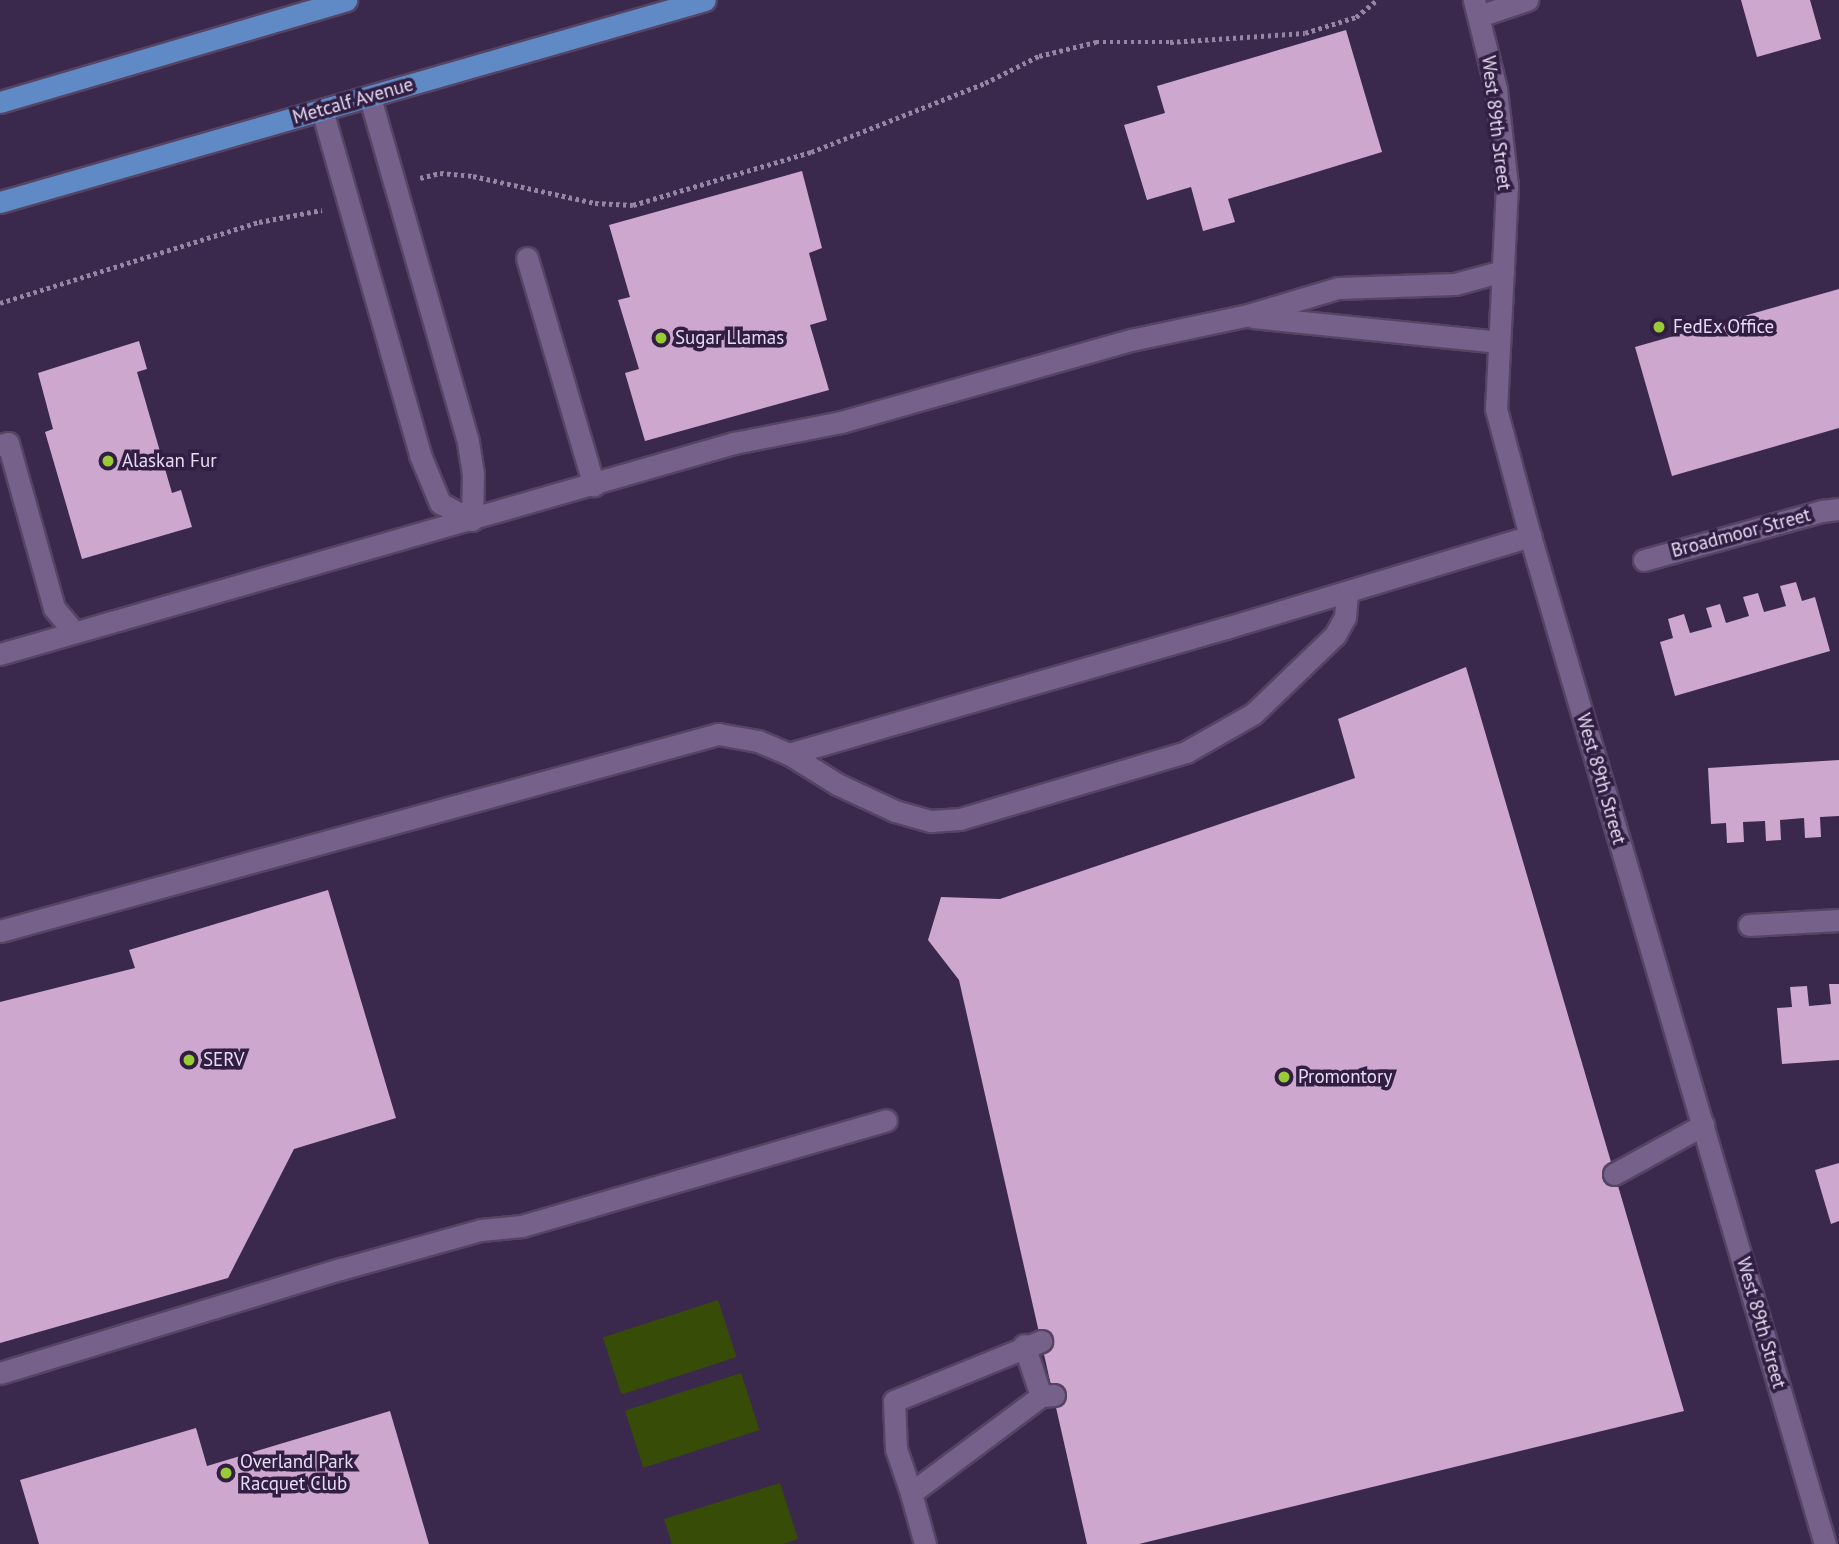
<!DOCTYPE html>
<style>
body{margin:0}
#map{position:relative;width:1839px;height:1544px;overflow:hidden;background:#3b284d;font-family:"PT Sans",sans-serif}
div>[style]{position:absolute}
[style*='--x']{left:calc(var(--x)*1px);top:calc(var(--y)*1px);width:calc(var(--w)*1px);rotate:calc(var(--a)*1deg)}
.green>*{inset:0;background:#374d07;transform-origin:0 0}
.building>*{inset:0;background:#cda7cd}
.path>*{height:4.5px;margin-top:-2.25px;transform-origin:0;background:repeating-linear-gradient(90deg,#9586a4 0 3.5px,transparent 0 7px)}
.roads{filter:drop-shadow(2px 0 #554464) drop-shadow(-2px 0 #554464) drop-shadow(0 2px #554464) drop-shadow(0 -2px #554464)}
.minor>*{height:21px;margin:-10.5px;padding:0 10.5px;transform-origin:10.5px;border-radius:10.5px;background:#76618b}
.major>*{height:21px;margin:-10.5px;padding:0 10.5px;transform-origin:10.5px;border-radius:10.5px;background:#608ac6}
.dots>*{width:19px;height:19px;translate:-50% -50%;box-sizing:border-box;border:4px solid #311e42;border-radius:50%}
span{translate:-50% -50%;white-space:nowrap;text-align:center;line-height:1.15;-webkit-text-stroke:7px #311e42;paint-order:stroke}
.street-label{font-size:19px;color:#e7dcf3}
.poi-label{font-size:19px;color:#e7dcf3}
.left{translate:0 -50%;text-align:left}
</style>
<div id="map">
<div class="green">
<i style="left:718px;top:1300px;width:60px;height:121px;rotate:72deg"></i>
<i style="left:741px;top:1373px;width:60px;height:122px;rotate:72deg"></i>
<i style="clip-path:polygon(780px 1483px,798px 1539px,783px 1544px,672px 1544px,664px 1519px)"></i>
</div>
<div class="building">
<i style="clip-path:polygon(1741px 0,1810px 0,1821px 39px,1757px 57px)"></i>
<i style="clip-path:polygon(1346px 30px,1382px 152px,1228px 199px,1235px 222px,1203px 231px,1191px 187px,1147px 200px,1124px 125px,1165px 113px,1157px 86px)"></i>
<i style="clip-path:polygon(802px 171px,822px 248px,809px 253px,827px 320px,810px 325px,829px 390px,645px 441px,625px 373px,639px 369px,618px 300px,630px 297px,609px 225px)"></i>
<i style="clip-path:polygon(1839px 289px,1839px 428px,1672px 476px,1635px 347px)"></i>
<i style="clip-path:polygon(139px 341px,147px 369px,137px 372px,172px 493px,181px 490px,192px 527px,82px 559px,45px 432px,53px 429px,38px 373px)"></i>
<i style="clip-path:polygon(1796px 582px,1802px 601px,1815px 597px,1830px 651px,1675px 696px,1660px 642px,1673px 638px,1668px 619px,1684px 614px,1690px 633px,1712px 627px,1706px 608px,1720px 604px,1726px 623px,1749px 616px,1743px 597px,1758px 593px,1764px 612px,1786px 606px,1780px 586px)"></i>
<i style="clip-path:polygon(1466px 667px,1684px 1411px,1139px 1544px,1087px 1544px,959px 980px,928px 940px,941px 897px,1000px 899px,1355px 778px,1338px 719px)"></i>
<i style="clip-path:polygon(1839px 760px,1839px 816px,1820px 817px,1821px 837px,1805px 838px,1804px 818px,1780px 820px,1781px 840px,1766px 841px,1765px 821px,1743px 822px,1744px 842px,1727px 843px,1726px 823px,1711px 824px,1708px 768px)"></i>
<i style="clip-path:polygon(328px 890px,396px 1118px,294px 1149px,228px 1278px,0 1343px,0 1002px,135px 968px,129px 950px)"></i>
<i style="clip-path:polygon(1829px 984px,1839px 984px,1839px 1060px,1782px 1064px,1777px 1008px,1792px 1007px,1790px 987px,1807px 986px,1809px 1006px,1831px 1004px)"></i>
<i style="clip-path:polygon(1839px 1163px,1839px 1221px,1831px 1224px,1815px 1170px)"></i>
<i style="clip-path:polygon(390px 1411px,429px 1544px,39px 1544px,20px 1480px,196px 1428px,207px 1466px)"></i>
</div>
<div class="path">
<i style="--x:420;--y:178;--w:21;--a:-14"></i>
<i style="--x:440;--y:173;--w:33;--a:5"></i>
<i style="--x:473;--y:176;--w:125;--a:12.5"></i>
<i style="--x:595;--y:203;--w:38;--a:3"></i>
<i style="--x:633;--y:205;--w:186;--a:-16.6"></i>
<i style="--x:811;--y:152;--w:187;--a:-21.6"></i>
<i style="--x:985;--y:83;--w:60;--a:-26.6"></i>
<i style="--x:1039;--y:56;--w:59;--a:-13.8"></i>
<i style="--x:1096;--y:42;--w:74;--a:0"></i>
<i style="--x:1170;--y:42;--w:135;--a:-3.8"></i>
<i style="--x:1305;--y:33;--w:53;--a:-17.4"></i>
<i style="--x:1356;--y:17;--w:27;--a:-39"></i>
<i style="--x:0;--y:303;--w:271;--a:-17.4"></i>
<i style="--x:259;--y:222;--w:64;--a:-10.8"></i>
</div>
<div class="roads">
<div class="minor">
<i style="--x:1474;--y:0;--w:92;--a:76.1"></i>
<i style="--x:1496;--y:89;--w:97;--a:83.5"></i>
<i style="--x:1507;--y:185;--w:224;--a:92.8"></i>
<i style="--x:1496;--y:409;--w:131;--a:75"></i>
<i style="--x:1530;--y:536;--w:1050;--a:73.69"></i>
<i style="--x:1479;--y:16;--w:51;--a:-18.4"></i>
<i style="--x:322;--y:110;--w:359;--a:74.1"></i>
<i style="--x:420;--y:455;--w:52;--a:67.4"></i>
<i style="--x:440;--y:503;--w:36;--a:28"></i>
<i style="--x:472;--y:520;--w:46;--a:-88.8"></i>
<i style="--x:473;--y:474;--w:36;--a:-99"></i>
<i style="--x:467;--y:438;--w:355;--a:-105.9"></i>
<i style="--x:527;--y:258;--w:237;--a:73.6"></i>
<i style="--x:1253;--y:317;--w:247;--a:5.8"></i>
<i style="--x:0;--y:445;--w:8;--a:-14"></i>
<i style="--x:8;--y:443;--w:171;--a:74.4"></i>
<i style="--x:54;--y:608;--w:31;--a:50"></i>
<i style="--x:1644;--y:560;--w:185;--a:-15.4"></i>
<i style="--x:1822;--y:511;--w:17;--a:-7"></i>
<i style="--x:0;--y:654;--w:764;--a:-16.04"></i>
<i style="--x:734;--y:443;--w:109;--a:-11.1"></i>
<i style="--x:841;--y:422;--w:301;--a:-15.8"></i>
<i style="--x:1131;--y:340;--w:116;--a:-12"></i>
<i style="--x:1244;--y:316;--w:98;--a:-16.6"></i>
<i style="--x:1338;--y:288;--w:117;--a:-2"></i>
<i style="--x:1455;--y:284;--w:50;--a:-15.2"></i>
<i style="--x:789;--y:754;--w:57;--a:32"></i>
<i style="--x:837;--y:784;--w:64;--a:25"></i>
<i style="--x:895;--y:811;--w:37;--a:16"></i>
<i style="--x:931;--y:821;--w:29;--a:-4"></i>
<i style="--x:960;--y:819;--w:236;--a:-16.5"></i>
<i style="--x:1186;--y:752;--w:77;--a:-29.6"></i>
<i style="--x:1253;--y:714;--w:114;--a:-43.9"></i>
<i style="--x:1335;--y:635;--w:21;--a:-61"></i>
<i style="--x:1345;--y:617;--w:25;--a:-85"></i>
<i style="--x:1749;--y:925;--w:90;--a:-3.2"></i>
<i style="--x:0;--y:931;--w:745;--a:-15.34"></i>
<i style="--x:718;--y:734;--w:41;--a:9.9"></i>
<i style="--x:758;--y:741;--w:34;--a:23"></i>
<i style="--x:789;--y:754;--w:455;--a:-16.1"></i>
<i style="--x:1226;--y:628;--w:318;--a:-16.8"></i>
<i style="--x:1614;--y:1174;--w:102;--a:-28.8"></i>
<i style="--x:1024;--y:1345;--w:54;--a:71.6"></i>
<i style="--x:0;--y:1373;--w:357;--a:-17"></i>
<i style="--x:341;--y:1269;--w:145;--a:-15.6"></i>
<i style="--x:481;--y:1230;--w:41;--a:-5.6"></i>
<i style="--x:522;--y:1226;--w:379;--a:-16.2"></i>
<i style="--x:911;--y:1493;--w:46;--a:-108.8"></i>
<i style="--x:896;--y:1449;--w:48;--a:-92.4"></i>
<i style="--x:894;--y:1401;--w:159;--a:-22.2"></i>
<i style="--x:925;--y:1544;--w:53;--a:-105.4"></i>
<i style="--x:911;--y:1493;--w:162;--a:-36.7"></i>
<i style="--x:1041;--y:1396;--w:13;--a:-4"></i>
</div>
<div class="major">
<i style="--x:0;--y:102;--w:361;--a:-16.4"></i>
<i style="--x:0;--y:202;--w:733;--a:-15.99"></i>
</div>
</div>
<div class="dots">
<i style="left:1659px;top:327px;background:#99cb36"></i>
<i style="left:661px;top:338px;background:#99cb36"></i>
<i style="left:108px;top:461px;background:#99cb36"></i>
<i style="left:189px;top:1060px;background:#99cb36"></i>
<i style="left:1284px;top:1077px;background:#99cb36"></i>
<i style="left:226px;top:1473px;background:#99cb36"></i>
</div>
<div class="street-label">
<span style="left:353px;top:101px;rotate:-16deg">Metcalf Avenue</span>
<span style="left:1496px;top:123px;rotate:83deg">West 89th Street</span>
<span style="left:1741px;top:533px;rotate:-15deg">Broadmoor Street</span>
<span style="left:1601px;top:779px;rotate:74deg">West 89th Street</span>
<span style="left:1761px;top:1323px;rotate:74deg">West 89th Street</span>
</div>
<div class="poi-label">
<span class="left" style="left:1673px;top:327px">FedEx Office</span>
<span class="left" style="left:675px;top:338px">Sugar Llamas</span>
<span class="left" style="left:122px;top:461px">Alaskan Fur</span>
<span class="left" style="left:203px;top:1060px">SERV</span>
<span class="left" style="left:1298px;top:1077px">Promontory</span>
<span class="left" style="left:240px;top:1473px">Overland Park<br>Racquet Club</span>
</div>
</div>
